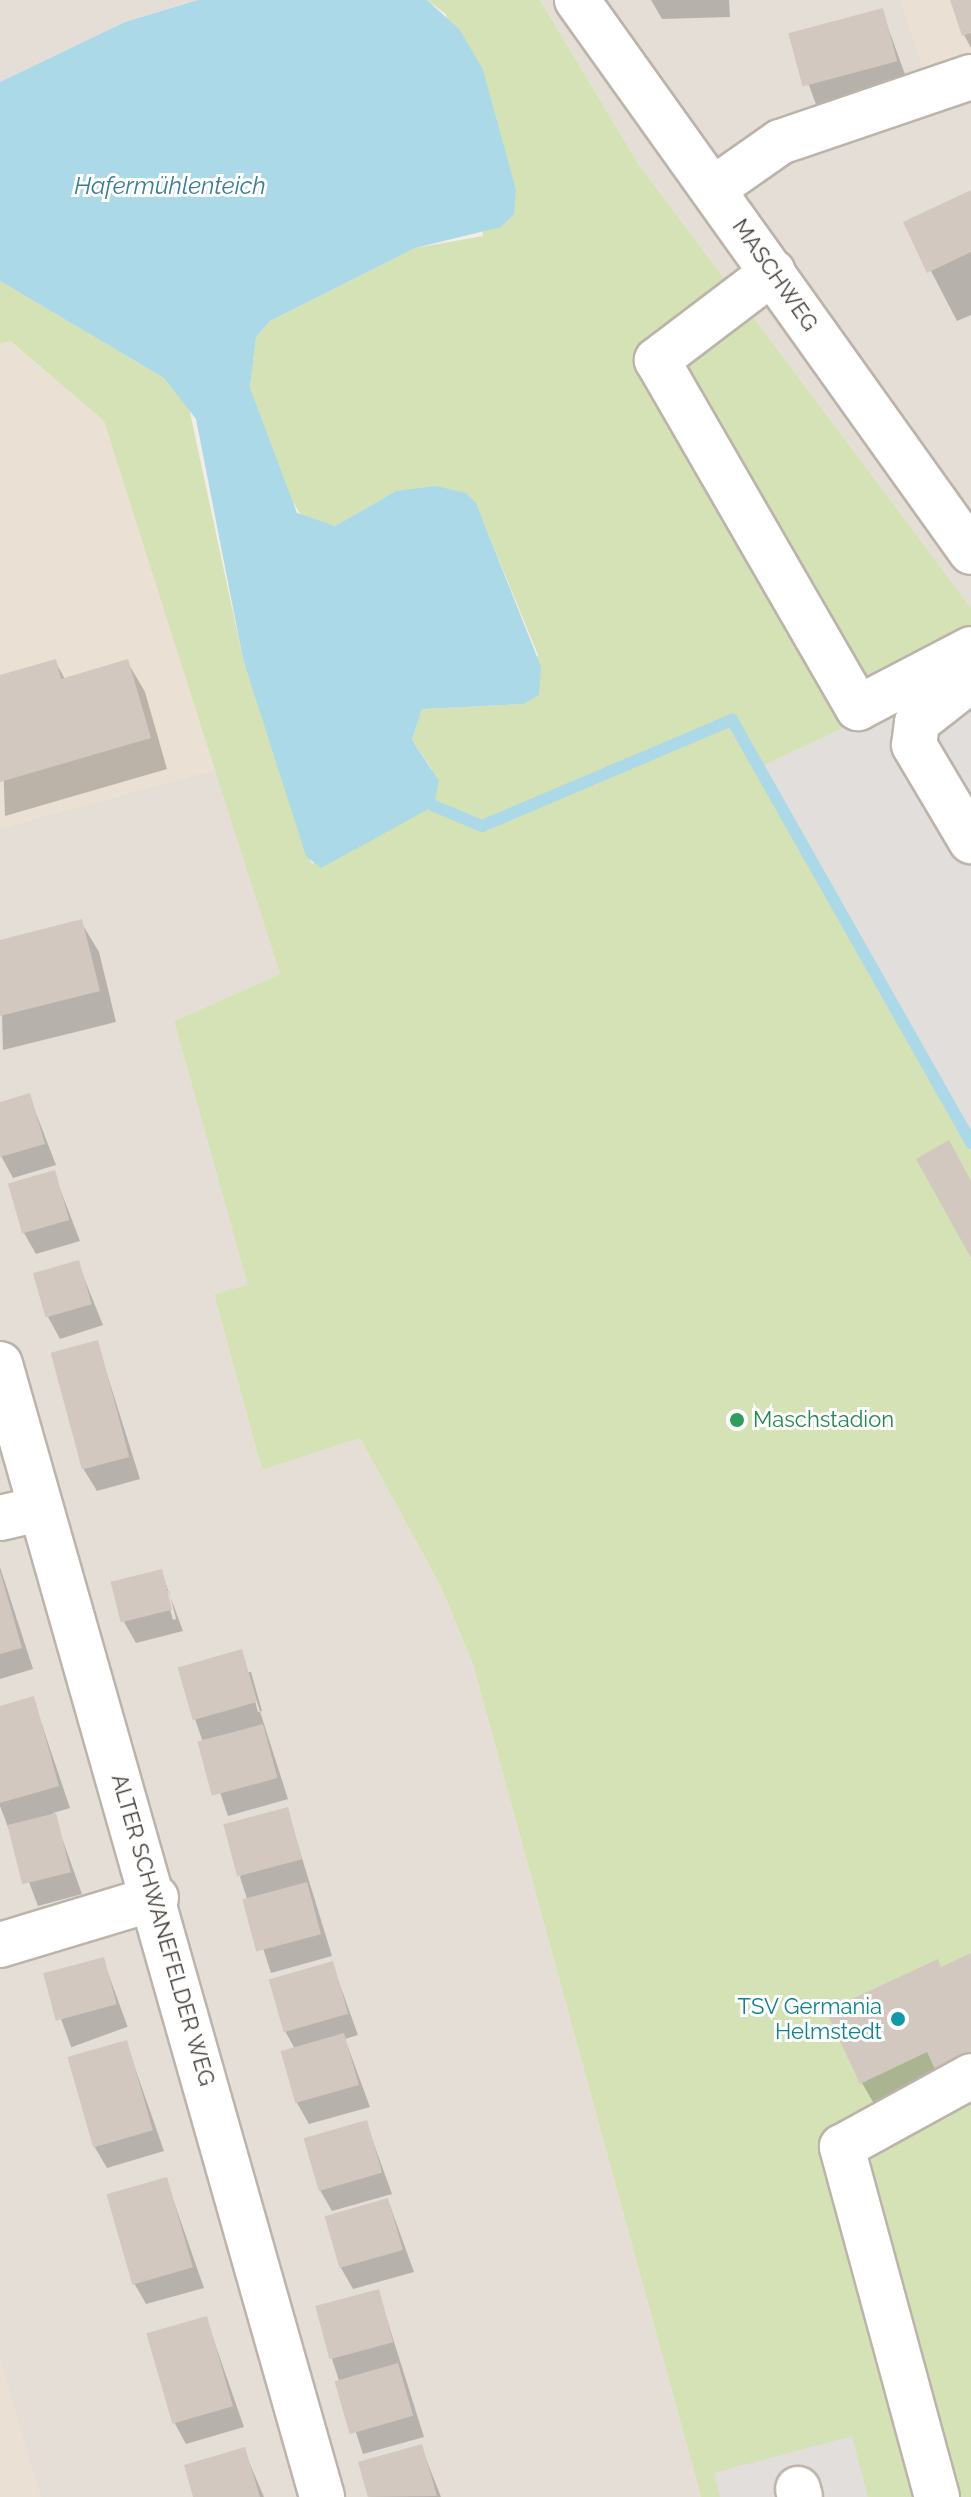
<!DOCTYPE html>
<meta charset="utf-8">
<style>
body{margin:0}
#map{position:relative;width:971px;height:2497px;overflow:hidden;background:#f2ede8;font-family:Raleway,sans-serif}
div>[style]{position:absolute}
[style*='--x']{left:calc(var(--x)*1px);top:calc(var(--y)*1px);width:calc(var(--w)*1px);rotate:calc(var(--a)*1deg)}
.residential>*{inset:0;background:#e5ded7}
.education>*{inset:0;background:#eae0d3}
.green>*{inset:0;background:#d5e2b5}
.parking>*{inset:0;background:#e1dedc}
.water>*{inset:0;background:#abd9e8}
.shadow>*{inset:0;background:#0003;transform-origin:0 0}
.stream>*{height:12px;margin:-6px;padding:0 6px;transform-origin:6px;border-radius:6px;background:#abd9e8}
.building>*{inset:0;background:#d2c8bf;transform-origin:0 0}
.roads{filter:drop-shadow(2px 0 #bcb4ab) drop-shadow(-2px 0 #bcb4ab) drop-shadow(0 2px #bcb4ab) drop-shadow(0 -2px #bcb4ab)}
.minor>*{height:44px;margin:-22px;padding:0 22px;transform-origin:22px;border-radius:22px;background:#fff}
.dots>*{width:22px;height:22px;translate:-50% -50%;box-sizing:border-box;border:4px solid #fff;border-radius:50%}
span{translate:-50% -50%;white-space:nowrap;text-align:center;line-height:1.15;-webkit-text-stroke:6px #fff;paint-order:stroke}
.street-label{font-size:22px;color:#453d37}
.leisure-label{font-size:22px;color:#27864d}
.left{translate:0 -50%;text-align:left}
.culture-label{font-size:22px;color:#0d838f}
.right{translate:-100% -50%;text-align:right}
.water-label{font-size:24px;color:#387d96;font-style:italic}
</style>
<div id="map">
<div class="residential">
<i style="clip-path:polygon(0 0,198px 0,125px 22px,0 82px)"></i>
<i style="clip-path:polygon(540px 0,971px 0,971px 608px,639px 165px)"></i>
<i style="clip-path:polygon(216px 769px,280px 974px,174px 1021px,249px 1286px,214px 1294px,262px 1470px,360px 1438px,441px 1587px,473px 1664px,701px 2497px,0 2497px,0 828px)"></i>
</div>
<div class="education">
<i style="clip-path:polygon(900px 0,971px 0,971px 52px,922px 68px)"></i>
<i style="clip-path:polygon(9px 341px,104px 421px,216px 769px,0 828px,0 344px)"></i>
<i style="clip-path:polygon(0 2357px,17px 2417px,41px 2497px,0 2497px)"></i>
</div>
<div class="green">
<i style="clip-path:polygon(427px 0,540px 0,639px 165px,971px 608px,971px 659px,952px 676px,761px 767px,971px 1143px,971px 2497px,701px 2497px,473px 1664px,441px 1587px,360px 1438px,262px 1470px,214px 1294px,248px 1285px,174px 1021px,280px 974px,104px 421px,10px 341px,0 344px,0 281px,164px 378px,189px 408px,243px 659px,312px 864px,432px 769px,412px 740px,422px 709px,524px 704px,538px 655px,476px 504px,450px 489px,396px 491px,335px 526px,305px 521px,285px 490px,250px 388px,256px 337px,270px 321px,415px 248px,483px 236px,446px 14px)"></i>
</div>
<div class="parking">
<i style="clip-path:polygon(971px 659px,971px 1143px,761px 767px,952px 676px)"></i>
<i style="clip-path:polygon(852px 2436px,868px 2497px,720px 2497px,714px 2473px)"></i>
</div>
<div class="water">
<i style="clip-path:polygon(198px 0,427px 0,460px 30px,483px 70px,516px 190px,514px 214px,501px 227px,415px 248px,270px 321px,256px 337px,250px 388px,297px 513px,335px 526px,396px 491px,436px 486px,466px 493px,476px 503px,541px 667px,539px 695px,524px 704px,422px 709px,412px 740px,439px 781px,434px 806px,321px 868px,306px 856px,243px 659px,196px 419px,164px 378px,0 281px,0 82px,125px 22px)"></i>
</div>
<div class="shadow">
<i style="clip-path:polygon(651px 0,729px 0,730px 17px,662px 19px)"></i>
<i style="clip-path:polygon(952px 0,971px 0,971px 48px,964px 35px)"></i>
<i style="left:882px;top:11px;width:76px;height:94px;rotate:70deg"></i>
<i style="clip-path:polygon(971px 191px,971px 315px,957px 321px,906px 223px)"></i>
<i style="clip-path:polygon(55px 661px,65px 679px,127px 661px,145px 692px,167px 769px,5px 816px,0 677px)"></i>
<i style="clip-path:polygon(81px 922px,99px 952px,116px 1022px,3px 1050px,0 942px)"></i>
<i style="clip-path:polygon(29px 1095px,56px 1165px,13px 1178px,0 1154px,0 1104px)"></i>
<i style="clip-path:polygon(54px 1173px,80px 1241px,36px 1254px,24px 1233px)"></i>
<i style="clip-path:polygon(78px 1263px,103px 1325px,60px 1339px,48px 1317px)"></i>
<i style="clip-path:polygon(97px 1342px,140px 1479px,97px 1491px,84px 1470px)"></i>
<i style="clip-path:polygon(0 1567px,33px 1669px,0 1679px)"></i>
<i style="clip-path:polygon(evenodd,161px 1571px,183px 1631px,136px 1643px,124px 1622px,161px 1571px,165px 1591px,169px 1591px,176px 1619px,173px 1620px,165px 1591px)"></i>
<i style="clip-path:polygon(evenodd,241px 1652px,288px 1799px,228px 1816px,195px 1719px,241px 1652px,247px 1672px,251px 1672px,262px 1711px,258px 1712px,247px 1672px)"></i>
<i style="clip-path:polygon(33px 1698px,70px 1808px,53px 1813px,82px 1894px,38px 1906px,0 1806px,0 1708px)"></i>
<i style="clip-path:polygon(287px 1809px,332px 1956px,271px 1973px,240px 1877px)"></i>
<i style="clip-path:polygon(971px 1955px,971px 2104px,959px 2110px,944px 2083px,880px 2114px,862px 2083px,942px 1969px)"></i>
<i style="left:103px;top:1959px;width:72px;height:60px;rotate:70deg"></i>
<i style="clip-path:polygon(332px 1963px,358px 2035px,345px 2039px,370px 2107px,309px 2124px,297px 2103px,295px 2049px,285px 2031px)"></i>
<i style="clip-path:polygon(126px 2042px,164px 2151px,107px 2168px,94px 2146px)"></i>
<i style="clip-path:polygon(366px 2122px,392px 2194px,332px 2211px,320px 2190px)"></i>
<i style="clip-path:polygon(166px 2179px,204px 2288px,146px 2304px,134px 2283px)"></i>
<i style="clip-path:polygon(388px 2200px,414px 2272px,353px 2289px,341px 2268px)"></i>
<i style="clip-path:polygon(378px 2291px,424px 2437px,363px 2454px,332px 2359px)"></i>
<i style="clip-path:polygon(206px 2318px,244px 2427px,186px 2444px,174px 2422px)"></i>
<i style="clip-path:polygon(421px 2446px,441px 2497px,370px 2497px,360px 2463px)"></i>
<i style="clip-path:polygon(244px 2450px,264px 2497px,195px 2497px)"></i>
</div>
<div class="stream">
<i style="--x:434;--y:806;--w:52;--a:22.6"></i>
<i style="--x:482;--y:826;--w:272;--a:-23"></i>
<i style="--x:732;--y:720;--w:486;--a:60.5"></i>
</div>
<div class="building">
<i style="clip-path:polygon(950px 0,971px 0,971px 33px,962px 36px)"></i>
<i style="left:883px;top:8px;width:55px;height:98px;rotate:75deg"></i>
<i style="clip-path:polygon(971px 190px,971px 252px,927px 273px,903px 222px)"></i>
<i style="clip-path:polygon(56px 659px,61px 679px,128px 659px,151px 738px,0 782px,0 675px)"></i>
<i style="clip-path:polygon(82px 919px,100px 991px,0 1016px,0 940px)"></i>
<i style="clip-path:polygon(30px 1093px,45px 1144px,0 1157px,0 1102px)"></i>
<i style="clip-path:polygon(949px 1140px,971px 1181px,971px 1258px,916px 1159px)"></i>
<i style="left:55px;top:1170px;width:52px;height:49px;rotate:74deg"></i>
<i style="left:79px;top:1260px;width:46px;height:48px;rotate:74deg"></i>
<i style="left:98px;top:1340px;width:121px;height:49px;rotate:75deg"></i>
<i style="left:162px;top:1569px;width:42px;height:53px;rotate:76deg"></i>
<i style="clip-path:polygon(0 1571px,22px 1648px,0 1654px)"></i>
<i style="left:242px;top:1649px;width:55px;height:67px;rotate:74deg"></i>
<i style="clip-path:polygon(34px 1696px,59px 1786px,0 1803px,0 1706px)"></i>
<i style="left:263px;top:1724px;width:56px;height:68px;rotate:75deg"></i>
<i style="left:288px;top:1807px;width:54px;height:67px;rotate:75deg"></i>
<i style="left:56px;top:1813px;width:61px;height:50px;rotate:76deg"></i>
<i style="left:307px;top:1882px;width:54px;height:67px;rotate:75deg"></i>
<i style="clip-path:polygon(971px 1953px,971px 2066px,940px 2080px,927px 2052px,860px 2084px,826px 2011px,938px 1959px,941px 1967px)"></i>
<i style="left:104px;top:1957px;width:49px;height:63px;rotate:75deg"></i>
<i style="left:333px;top:1961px;width:55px;height:67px;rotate:74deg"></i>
<i style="left:344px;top:2033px;width:54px;height:66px;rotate:74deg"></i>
<i style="left:127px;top:2040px;width:94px;height:62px;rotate:74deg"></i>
<i style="left:367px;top:2120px;width:55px;height:66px;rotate:74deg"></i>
<i style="left:167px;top:2177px;width:94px;height:63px;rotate:74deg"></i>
<i style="left:388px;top:2198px;width:54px;height:66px;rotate:74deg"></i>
<i style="left:379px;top:2289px;width:55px;height:66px;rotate:75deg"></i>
<i style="left:207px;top:2316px;width:94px;height:63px;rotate:74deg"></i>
<i style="left:398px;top:2363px;width:55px;height:66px;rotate:74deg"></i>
<i style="clip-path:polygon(422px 2444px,437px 2496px,368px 2497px,358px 2462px)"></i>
<i style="clip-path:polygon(245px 2447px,260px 2497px,193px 2497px,184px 2465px)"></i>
</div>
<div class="roads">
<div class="minor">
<i style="--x:577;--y:0;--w:678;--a:54.48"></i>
<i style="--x:713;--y:189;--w:82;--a:-35"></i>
<i style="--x:780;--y:142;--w:202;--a:-18.8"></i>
<i style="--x:773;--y:272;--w:146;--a:142.8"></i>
<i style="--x:657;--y:360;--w:402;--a:60"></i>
<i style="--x:858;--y:708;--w:127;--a:-27.6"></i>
<i style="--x:971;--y:680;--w:68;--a:142.1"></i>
<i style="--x:917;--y:722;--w:23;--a:97"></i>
<i style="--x:914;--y:745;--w:112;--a:59.3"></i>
<i style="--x:0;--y:1364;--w:1178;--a:74.13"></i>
<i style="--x:0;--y:1518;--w:39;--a:-13"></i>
<i style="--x:0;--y:1945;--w:163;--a:-16.8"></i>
<i style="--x:798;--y:2489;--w:8;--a:76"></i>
<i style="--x:937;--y:2497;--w:363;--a:-105.2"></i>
<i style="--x:842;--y:2147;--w:147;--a:-28.8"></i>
</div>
</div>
<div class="dots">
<i style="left:737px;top:1420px;background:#2e9e5b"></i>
<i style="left:898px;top:2019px;background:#0f9aa8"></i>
</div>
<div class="street-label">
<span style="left:775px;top:275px;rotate:55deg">MASCHWEG</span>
<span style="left:163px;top:1930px;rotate:74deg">ALTER SCHWANEFELDER WEG</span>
</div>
<div class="leisure-label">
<span class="left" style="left:753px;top:1420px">Maschstadion</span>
</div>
<div class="culture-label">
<span class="right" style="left:882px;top:2019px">TSV Germania<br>Helmstedt</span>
</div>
<div class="water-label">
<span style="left:170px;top:186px">Hafermühlenteich</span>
</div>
</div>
